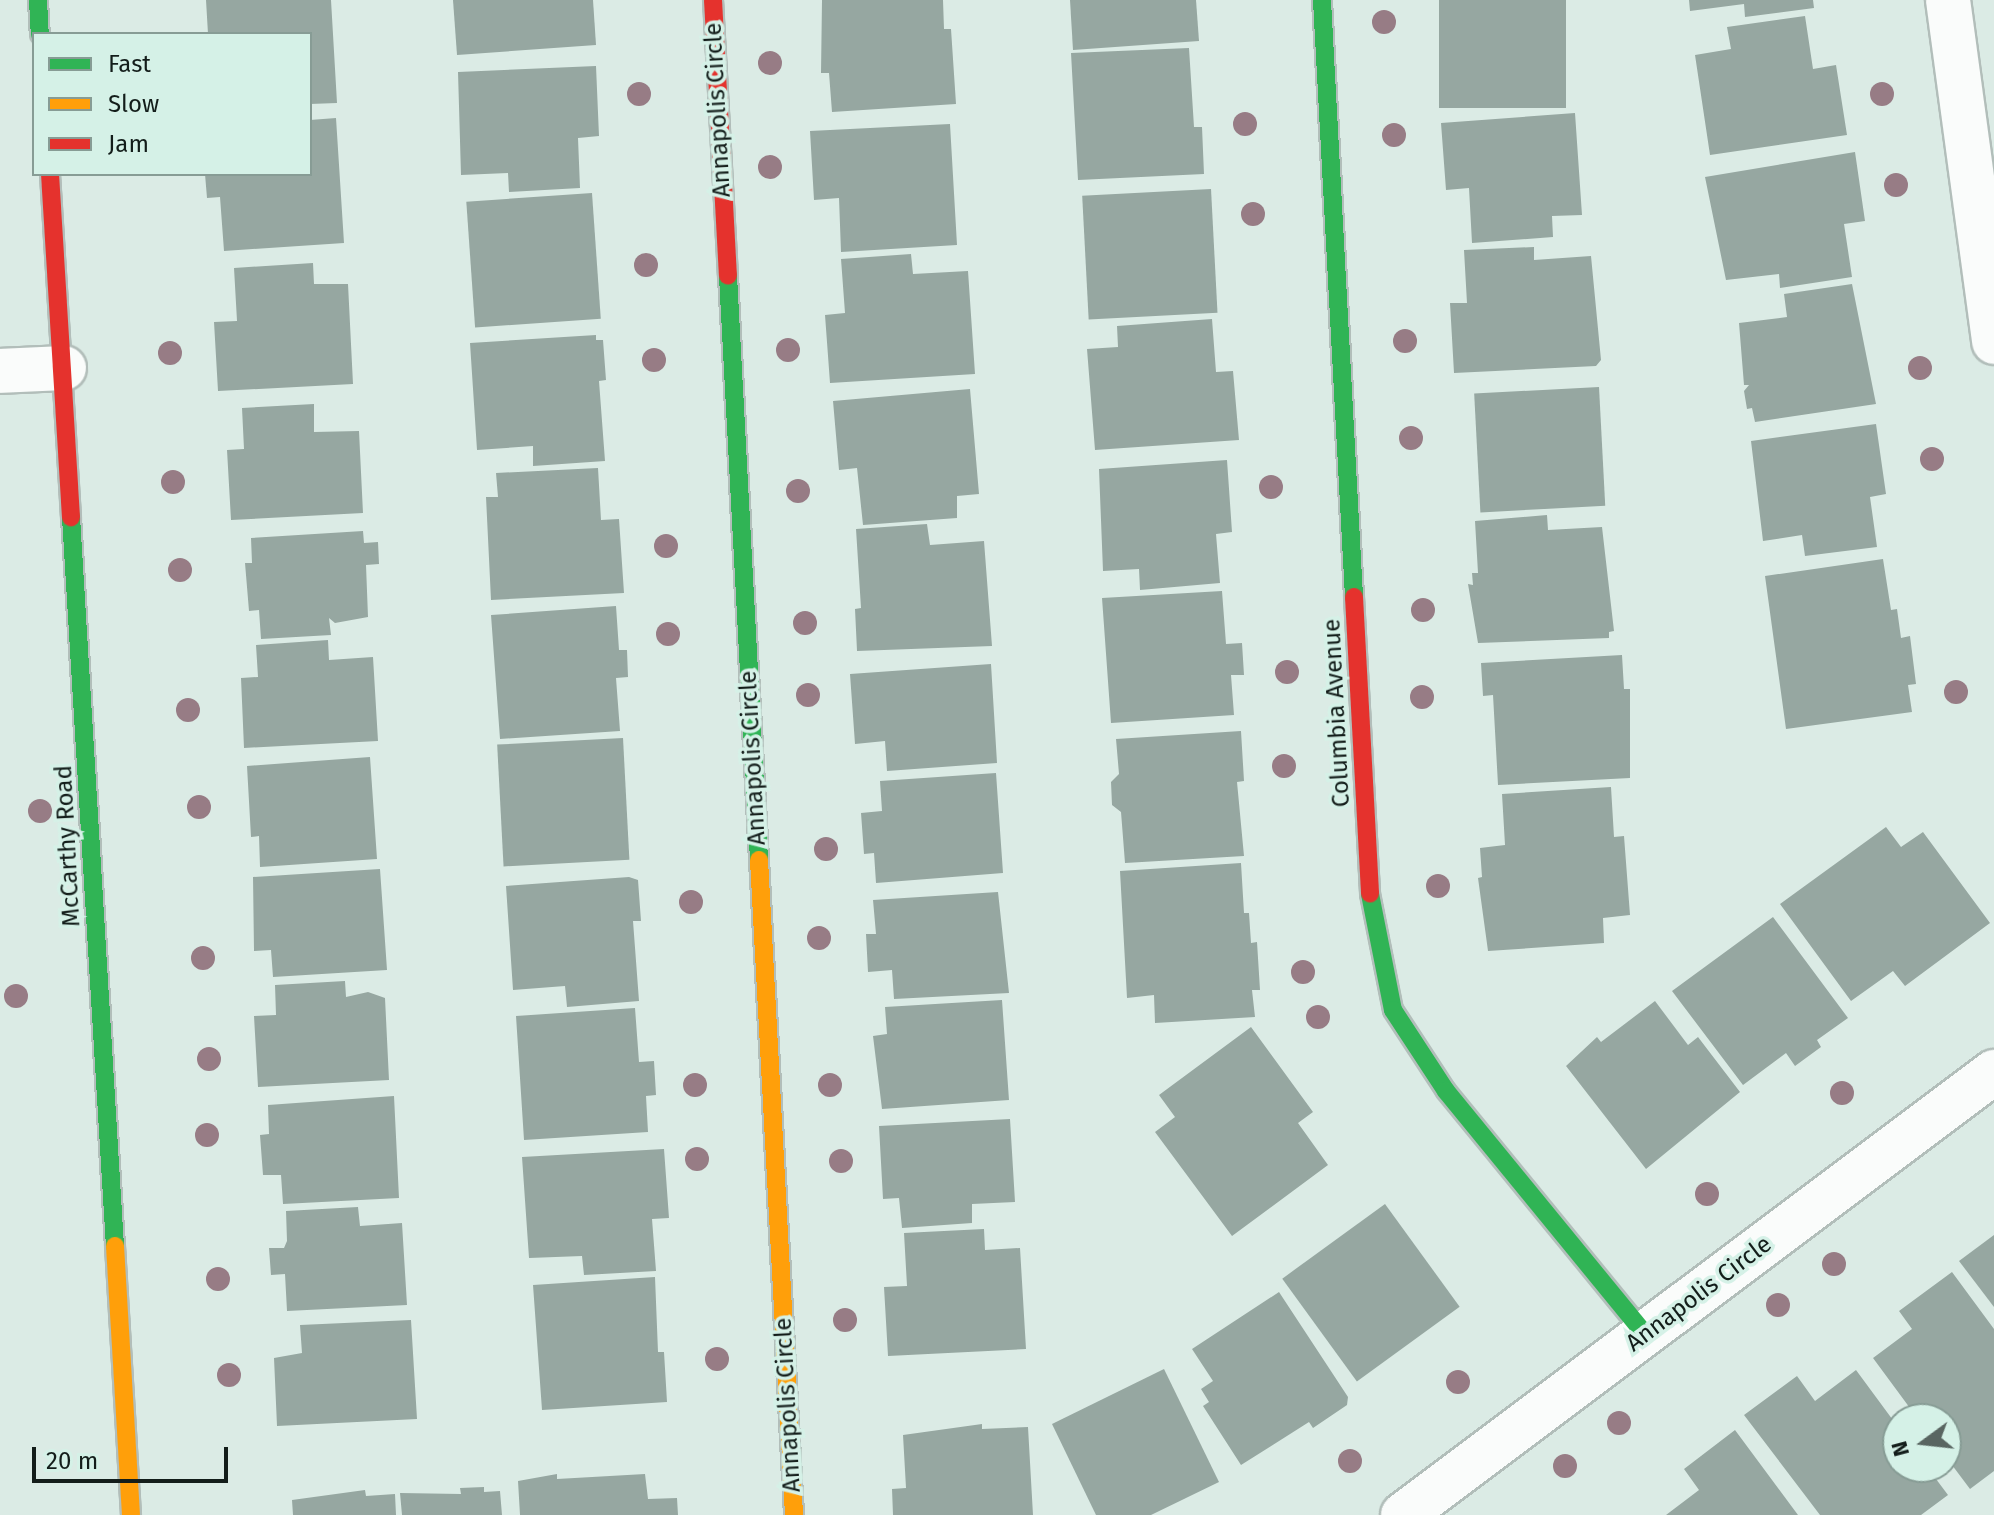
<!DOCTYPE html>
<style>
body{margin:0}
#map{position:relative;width:1994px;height:1515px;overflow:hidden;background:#dbebe5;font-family:"Fira Sans",sans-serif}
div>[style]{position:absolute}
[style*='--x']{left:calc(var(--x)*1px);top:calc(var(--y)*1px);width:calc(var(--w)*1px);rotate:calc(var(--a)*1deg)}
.building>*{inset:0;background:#96a7a1;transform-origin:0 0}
.roads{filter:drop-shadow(2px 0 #b2beba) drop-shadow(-2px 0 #b2beba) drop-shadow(0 2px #b2beba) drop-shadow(0 -2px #b2beba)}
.street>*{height:44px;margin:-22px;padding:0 22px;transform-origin:22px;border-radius:22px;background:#fafcfb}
.fast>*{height:18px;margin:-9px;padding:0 9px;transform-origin:9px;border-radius:9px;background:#30b455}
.slow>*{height:18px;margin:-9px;padding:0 9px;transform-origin:9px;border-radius:9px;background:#ff9f0a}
.jam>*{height:18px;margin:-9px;padding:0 9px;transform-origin:9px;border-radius:9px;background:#e5322d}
.trees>*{width:24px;height:24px;margin:-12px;border-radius:50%;background:#977c85}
span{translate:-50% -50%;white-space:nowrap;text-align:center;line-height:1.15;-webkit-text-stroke:7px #d5f1e7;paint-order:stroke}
.street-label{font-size:24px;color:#131d1a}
.legend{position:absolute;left:32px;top:32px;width:280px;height:144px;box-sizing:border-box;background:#d5f1e7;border:2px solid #879c95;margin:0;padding:10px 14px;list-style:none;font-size:24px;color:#131d1a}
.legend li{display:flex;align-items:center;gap:16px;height:40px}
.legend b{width:40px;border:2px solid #879c95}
.north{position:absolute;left:1882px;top:1403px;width:80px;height:80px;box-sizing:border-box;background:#d5f1e7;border:2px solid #879c95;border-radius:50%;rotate:255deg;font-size:22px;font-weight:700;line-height:32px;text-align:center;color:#131d1a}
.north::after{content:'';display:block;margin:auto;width:28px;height:36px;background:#596561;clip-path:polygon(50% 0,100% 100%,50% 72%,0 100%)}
.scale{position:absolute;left:32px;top:1447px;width:196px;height:36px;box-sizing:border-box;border:4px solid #131d1a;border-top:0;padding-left:10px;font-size:24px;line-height:28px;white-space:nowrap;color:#131d1a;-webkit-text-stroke:6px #d5f1e7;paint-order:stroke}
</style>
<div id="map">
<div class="building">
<i style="clip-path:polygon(206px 0,331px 0,337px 103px,310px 104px,310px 34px,208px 34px)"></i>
<i style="clip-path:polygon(453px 0,593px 0,596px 45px,457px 55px)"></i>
<i style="clip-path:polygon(822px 0,943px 0,944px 29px,951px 29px,956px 104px,832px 112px,829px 73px,821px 73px)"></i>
<i style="clip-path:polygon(1070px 0,1196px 0,1199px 41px,1073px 50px)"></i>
<i style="left:1439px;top:0;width:127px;height:108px"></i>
<i style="clip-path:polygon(1689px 0,1813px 0,1814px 8px,1745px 17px,1744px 4px,1690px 11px)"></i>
<i style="clip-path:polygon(1805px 16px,1813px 69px,1836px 65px,1847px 135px,1710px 155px,1695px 55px,1731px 49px,1727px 27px)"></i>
<i style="clip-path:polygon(1189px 48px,1194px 127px,1202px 127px,1204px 174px,1078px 180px,1071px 53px)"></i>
<i style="clip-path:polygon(596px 66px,599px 136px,578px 138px,580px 188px,509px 192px,508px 173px,461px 175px,458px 72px)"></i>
<i style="clip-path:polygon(1575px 113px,1582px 215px,1552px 216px,1553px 237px,1472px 243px,1469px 188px,1446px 190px,1441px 123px)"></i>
<i style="clip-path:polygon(336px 118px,344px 243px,224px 251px,220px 197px,207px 198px,205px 174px,310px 174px,310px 120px)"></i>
<i style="clip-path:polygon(950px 124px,957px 245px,841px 252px,839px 198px,814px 200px,810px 131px)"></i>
<i style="clip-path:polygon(1855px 152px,1865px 221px,1844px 224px,1852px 277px,1780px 288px,1779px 274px,1726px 280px,1705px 177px)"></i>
<i style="left:1211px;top:189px;width:124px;height:129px;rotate:87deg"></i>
<i style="left:592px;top:193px;width:126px;height:126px;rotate:86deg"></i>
<i style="clip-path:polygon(1534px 247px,1534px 260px,1591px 256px,1601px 360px,1596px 366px,1454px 373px,1450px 303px,1467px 303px,1464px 250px)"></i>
<i style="clip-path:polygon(911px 254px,913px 274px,968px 271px,975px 374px,830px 383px,825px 315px,845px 313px,841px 259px)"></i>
<i style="clip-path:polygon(313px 263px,314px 284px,348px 284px,353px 384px,218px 391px,214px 322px,237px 321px,234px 268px)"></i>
<i style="clip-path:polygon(1852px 284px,1876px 404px,1755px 422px,1752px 408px,1747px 409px,1744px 391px,1749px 385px,1744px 385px,1739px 323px,1787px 317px,1784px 294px)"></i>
<i style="clip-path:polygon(1212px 319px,1216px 372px,1233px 371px,1239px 440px,1095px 450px,1087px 349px,1118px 347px,1117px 326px)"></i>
<i style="clip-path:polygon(596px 335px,596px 340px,603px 340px,606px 380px,599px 381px,605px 461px,533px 466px,533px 446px,477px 450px,470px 343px)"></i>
<i style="left:1599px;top:387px;width:119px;height:125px;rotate:87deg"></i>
<i style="clip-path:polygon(970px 389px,979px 494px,957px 496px,957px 518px,863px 525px,857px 468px,839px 470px,833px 401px)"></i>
<i style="clip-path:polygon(314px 404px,314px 432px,359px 431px,363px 513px,231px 520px,227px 450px,244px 449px,242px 408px)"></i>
<i style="clip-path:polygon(1876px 424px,1886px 494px,1870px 497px,1877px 547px,1805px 556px,1802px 535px,1763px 541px,1751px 441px)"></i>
<i style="clip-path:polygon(1227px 460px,1232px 532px,1216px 534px,1220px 583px,1140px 590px,1139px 569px,1103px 571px,1099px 469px)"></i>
<i style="clip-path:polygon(598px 468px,601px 520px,619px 519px,624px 593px,491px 600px,486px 497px,498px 497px,496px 473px)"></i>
<i style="clip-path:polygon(1547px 515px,1548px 530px,1602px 527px,1614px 631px,1609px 632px,1609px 638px,1478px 643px,1468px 584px,1473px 585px,1472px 573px,1478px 573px,1475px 521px)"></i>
<i style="clip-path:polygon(927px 524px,930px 545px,984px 541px,992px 646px,857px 651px,855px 609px,861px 608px,856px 529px)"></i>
<i style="clip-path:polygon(363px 531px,364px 543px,378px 542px,379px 564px,366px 565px,368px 617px,335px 623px,329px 618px,331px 635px,261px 639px,259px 610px,249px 611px,245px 563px,252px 563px,251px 538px)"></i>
<i style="clip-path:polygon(1883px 559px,1891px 610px,1897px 609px,1901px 638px,1910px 636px,1916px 684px,1908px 685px,1912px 712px,1786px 729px,1765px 576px)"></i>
<i style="clip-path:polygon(1222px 591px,1226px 644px,1242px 643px,1244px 675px,1231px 675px,1234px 715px,1111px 723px,1102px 598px)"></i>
<i style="clip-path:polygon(616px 606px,619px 650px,627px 650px,628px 677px,616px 678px,620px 731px,500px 739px,491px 615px)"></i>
<i style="clip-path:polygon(328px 640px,329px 660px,373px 657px,378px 741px,244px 748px,241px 678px,258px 677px,256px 645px)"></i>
<i style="clip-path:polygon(1622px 655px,1624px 689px,1630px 689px,1630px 778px,1498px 785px,1493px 695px,1483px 696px,1481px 663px)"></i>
<i style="clip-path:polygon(991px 664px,997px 763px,887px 771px,885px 741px,855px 744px,850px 674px)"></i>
<i style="clip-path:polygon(1241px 731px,1244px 781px,1237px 782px,1244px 856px,1125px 863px,1121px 812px,1112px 805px,1111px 782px,1119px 774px,1116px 739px)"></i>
<i style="left:623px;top:738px;width:122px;height:126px;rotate:87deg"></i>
<i style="clip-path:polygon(370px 757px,377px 859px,260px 867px,259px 836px,251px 837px,247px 766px)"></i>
<i style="clip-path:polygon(996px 773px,1003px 873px,876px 883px,874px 853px,864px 854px,861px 813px,882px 811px,880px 781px)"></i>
<i style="clip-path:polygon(1611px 787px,1614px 837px,1624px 836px,1630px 915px,1603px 918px,1604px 943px,1488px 951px,1478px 878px,1482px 877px,1480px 848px,1505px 845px,1502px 794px)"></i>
<i style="clip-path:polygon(1886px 827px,1901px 847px,1923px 832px,1990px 923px,1905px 986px,1893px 971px,1851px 1001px,1780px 904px)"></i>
<i style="clip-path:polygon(1241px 863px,1244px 913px,1249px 913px,1251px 943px,1257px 942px,1260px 990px,1252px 990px,1255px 1017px,1155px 1023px,1154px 995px,1127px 998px,1120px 871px)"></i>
<i style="clip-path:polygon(380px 869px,387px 970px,273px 977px,271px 950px,254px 951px,253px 877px)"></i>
<i style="clip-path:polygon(629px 877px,638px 880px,641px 921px,633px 921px,639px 1001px,567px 1007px,565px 986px,513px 990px,506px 886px)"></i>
<i style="clip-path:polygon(998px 892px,1009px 993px,894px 999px,892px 970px,868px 972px,866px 934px,876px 934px,873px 900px)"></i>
<i style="clip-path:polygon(1773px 917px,1848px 1018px,1817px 1040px,1821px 1047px,1795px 1066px,1786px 1053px,1743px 1085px,1672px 991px)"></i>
<i style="clip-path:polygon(345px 981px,346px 997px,368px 992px,385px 998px,389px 1080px,258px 1087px,254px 1016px,276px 1015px,275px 985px)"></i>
<i style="clip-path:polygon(1002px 1000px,1009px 1100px,882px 1109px,873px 1036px,887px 1034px,885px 1007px)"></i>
<i style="clip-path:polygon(1655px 1001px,1688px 1045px,1698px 1037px,1740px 1092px,1646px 1169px,1566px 1066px,1597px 1037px,1601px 1042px)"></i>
<i style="clip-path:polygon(635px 1008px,639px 1062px,654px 1061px,656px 1095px,646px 1096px,648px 1132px,524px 1140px,516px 1016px)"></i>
<i style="clip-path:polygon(1251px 1027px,1313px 1112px,1298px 1123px,1328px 1165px,1232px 1236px,1155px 1132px,1175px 1117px,1159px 1095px)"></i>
<i style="clip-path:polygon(394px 1096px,399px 1198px,283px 1204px,281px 1175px,263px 1175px,260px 1135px,269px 1134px,268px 1105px)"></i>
<i style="clip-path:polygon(1010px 1119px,1015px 1202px,972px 1204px,972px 1223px,902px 1228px,899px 1198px,883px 1199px,879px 1126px)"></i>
<i style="clip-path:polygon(664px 1149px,669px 1218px,652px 1219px,656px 1271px,584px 1275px,582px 1256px,529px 1258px,522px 1157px)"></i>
<i style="left:1385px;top:1204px;width:127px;height:127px;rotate:54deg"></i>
<i style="clip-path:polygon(358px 1207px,360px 1226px,402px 1223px,407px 1305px,287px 1311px,285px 1274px,271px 1275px,269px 1248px,284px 1248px,287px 1241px,286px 1211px)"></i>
<i style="clip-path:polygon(984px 1229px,985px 1250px,1020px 1248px,1026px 1349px,888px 1356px,884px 1287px,907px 1286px,904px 1233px)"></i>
<i style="clip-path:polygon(1994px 1235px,1994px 1307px,1959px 1261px)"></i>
<i style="clip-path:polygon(1952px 1272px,1994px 1329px,1994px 1471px,1970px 1489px,1946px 1457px,1946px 1419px,1918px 1419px,1873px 1358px,1912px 1329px,1899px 1311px)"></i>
<i style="clip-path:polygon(655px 1277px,658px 1352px,664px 1352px,667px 1402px,542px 1410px,533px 1285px)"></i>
<i style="clip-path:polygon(1279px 1292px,1348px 1397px,1347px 1405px,1313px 1428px,1309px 1422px,1241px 1465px,1203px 1406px,1209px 1402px,1201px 1389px,1213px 1381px,1192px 1349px)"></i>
<i style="clip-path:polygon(411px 1320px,417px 1419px,277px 1426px,274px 1358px,302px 1353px,300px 1325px)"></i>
<i style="clip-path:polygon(1164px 1369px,1219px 1482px,1151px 1515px,1096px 1515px,1052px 1424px)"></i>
<i style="clip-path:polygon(1856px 1370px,1898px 1427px,1898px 1467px,1927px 1467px,1948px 1495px,1921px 1515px,1820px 1515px,1744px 1415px,1797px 1376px,1815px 1401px)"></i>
<i style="clip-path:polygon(982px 1424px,982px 1429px,1028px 1427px,1033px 1515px,893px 1515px,892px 1489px,906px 1488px,903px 1435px)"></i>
<i style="clip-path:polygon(1735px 1430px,1798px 1515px,1666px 1515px,1699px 1490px,1684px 1469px)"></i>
<i style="clip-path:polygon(557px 1474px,557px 1479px,645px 1474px,648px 1499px,677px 1498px,678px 1515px,520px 1515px,518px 1481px)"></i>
<i style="clip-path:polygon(484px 1487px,484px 1492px,500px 1491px,502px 1515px,402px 1515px,400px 1493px,461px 1494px,460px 1488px)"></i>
<i style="clip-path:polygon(365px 1490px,366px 1496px,395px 1494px,396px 1515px,293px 1515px,292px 1500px)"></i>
</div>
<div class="roads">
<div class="street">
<i style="--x:1948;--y:0;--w:345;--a:82.3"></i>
<i style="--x:0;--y:371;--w:64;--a:-2.7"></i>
<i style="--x:1403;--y:1515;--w:739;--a:-36.85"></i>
</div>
<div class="fast">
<i style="--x:38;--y:0;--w:34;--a:87"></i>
<i style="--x:1322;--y:0;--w:598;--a:86.93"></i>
<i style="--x:728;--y:276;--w:585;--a:86.96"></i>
<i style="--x:71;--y:517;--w:730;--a:86.55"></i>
<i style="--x:1370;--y:894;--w:118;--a:78.8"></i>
<i style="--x:1393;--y:1010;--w:97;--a:56.8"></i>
<i style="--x:1446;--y:1091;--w:314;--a:50.7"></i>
</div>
<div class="slow">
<i style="--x:759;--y:860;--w:656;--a:86.94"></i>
<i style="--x:115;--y:1246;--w:269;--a:86.6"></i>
</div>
<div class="jam">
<i style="--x:713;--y:0;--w:276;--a:86.9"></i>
<i style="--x:50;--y:174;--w:344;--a:86.5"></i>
<i style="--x:1354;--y:597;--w:297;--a:86.9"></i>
</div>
</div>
<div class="trees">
<i style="left:1384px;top:22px"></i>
<i style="left:770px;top:63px"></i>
<i style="left:639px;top:94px"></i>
<i style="left:1882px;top:94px"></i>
<i style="left:1245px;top:124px"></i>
<i style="left:1394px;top:135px"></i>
<i style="left:770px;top:167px"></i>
<i style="left:1896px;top:185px"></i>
<i style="left:1253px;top:214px"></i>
<i style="left:646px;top:265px"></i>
<i style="left:1405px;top:341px"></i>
<i style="left:788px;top:350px"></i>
<i style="left:170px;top:353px"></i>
<i style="left:654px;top:360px"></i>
<i style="left:1920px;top:368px"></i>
<i style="left:1411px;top:438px"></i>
<i style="left:1932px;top:459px"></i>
<i style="left:173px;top:482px"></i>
<i style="left:1271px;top:487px"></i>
<i style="left:798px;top:491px"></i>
<i style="left:666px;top:546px"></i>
<i style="left:180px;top:570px"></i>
<i style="left:1423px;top:610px"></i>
<i style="left:805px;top:623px"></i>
<i style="left:668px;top:634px"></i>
<i style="left:1287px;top:672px"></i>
<i style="left:1956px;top:692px"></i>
<i style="left:808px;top:695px"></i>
<i style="left:1422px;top:697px"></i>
<i style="left:188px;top:710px"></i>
<i style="left:1284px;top:766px"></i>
<i style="left:199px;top:807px"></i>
<i style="left:40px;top:811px"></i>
<i style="left:826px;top:849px"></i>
<i style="left:1438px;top:886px"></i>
<i style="left:691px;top:902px"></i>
<i style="left:819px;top:938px"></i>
<i style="left:203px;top:958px"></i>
<i style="left:1303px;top:972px"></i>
<i style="left:16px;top:996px"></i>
<i style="left:1318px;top:1017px"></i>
<i style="left:209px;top:1059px"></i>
<i style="left:695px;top:1085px"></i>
<i style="left:830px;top:1085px"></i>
<i style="left:1842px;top:1093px"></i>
<i style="left:207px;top:1135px"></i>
<i style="left:697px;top:1159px"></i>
<i style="left:841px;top:1161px"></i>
<i style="left:1707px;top:1194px"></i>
<i style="left:1834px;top:1264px"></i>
<i style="left:218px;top:1279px"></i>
<i style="left:1778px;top:1305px"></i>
<i style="left:845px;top:1320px"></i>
<i style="left:717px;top:1359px"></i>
<i style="left:229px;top:1375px"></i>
<i style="left:1458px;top:1382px"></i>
<i style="left:1619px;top:1423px"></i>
<i style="left:1350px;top:1461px"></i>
<i style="left:1565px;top:1466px"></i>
</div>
<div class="street-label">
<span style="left:718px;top:110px;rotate:-93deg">Annapolis Circle</span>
<span style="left:1337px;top:713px;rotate:-93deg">Columbia Avenue</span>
<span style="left:753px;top:758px;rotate:-93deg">Annapolis Circle</span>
<span style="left:68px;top:846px;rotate:-93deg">McCarthy Road</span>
<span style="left:1699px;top:1294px;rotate:-37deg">Annapolis Circle</span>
<span style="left:788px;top:1405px;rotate:-93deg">Annapolis Circle</span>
</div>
<ul class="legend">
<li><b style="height:10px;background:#30b455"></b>Fast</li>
<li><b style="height:10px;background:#ff9f0a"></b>Slow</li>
<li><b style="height:10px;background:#e5322d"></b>Jam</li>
</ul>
<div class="north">N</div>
<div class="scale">20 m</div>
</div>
